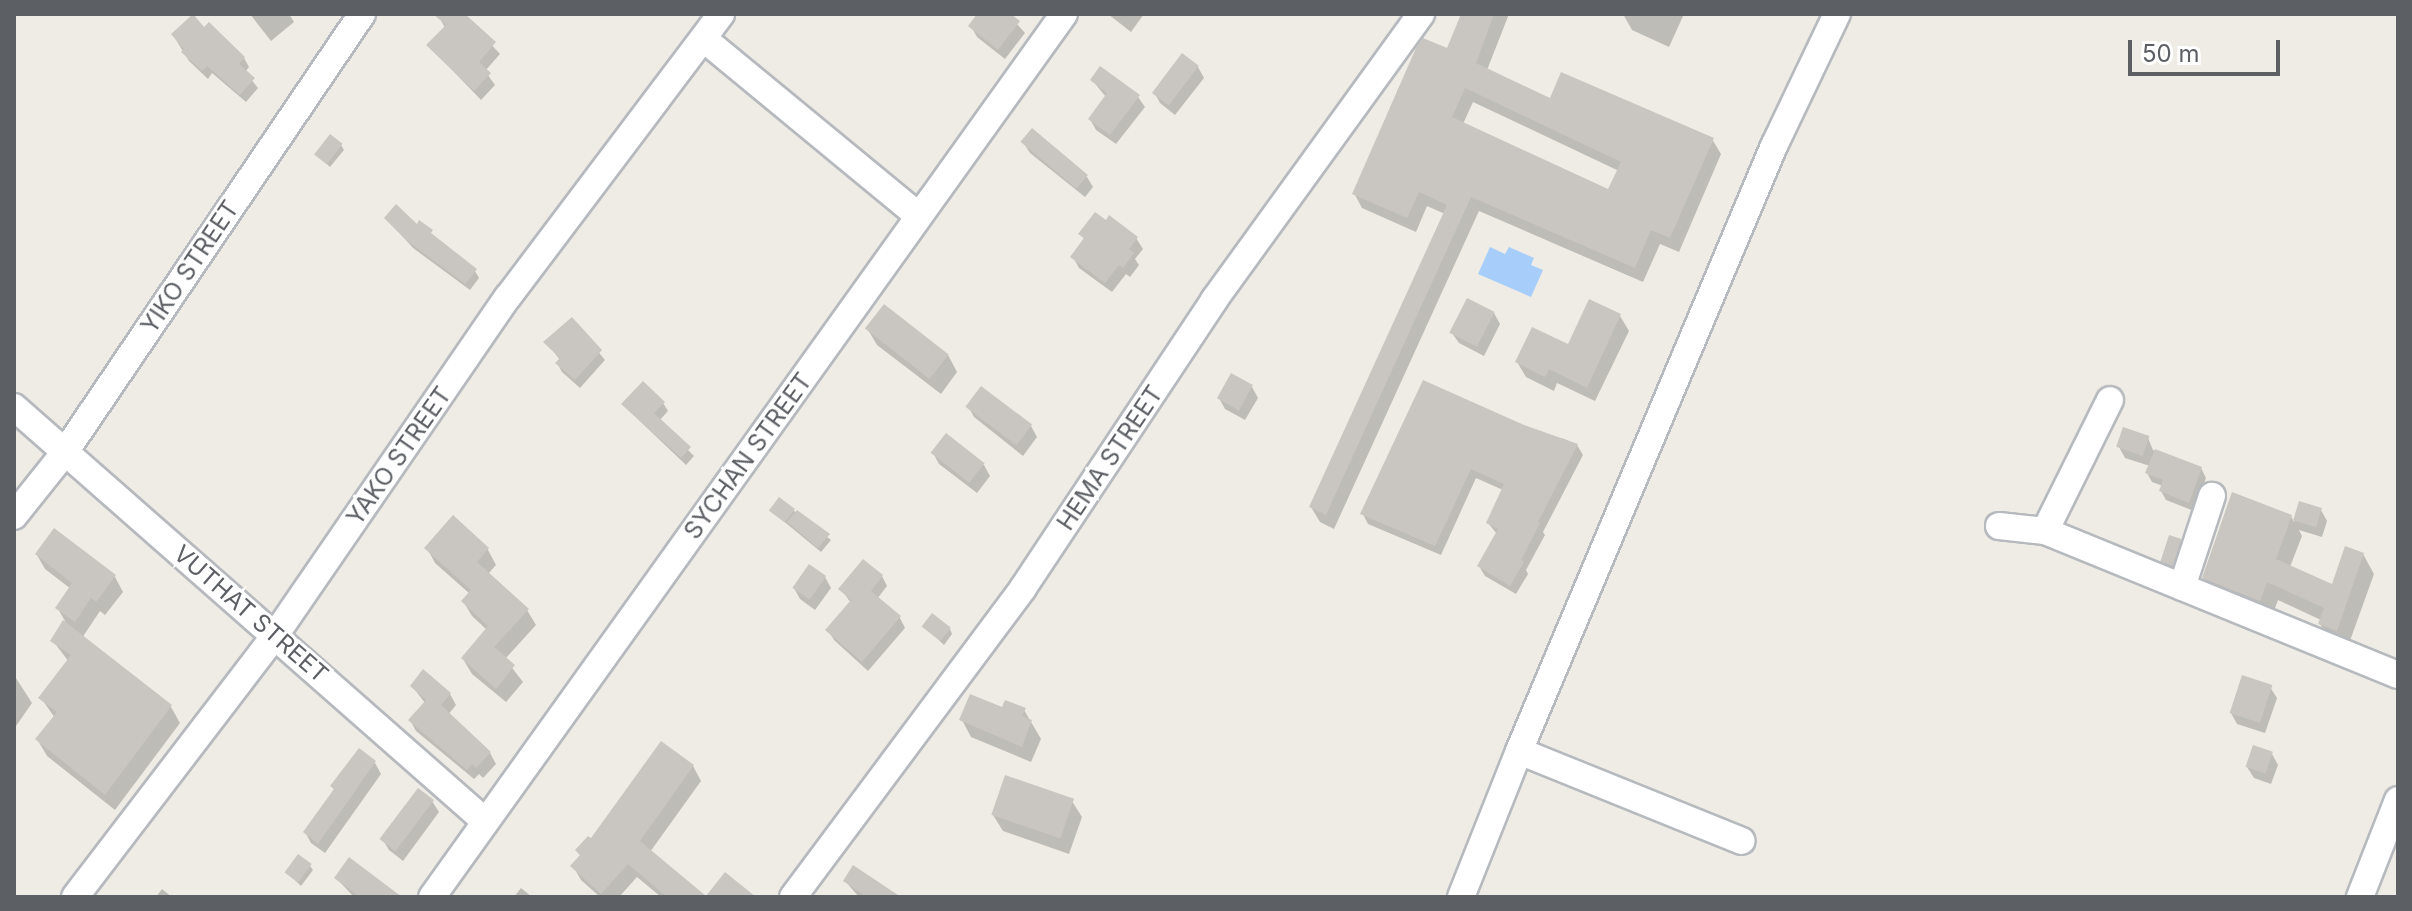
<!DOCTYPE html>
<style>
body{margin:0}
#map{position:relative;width:2412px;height:911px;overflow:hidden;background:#eeece4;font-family:Inter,sans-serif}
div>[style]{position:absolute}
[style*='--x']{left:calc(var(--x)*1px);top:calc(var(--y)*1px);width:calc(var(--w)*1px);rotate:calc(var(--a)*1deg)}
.water>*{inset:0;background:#a7cefa}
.shadow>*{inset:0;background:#0003}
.building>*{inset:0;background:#c9c6c1;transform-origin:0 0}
.roads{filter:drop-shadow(2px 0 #b6b9bd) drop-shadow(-2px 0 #b6b9bd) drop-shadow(0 2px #b6b9bd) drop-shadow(0 -2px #b6b9bd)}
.minor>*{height:26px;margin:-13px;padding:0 13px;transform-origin:13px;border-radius:13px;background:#fff}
span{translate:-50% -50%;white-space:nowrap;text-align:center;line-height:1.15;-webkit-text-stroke:6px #fff;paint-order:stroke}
.street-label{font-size:24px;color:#5c5f64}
.frame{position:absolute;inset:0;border:16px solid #5c5f64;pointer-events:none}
.scale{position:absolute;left:2128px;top:40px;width:152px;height:36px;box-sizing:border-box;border:4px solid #5c5f64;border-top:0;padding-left:10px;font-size:24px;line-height:28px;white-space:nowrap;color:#5c5f64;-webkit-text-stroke:6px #fff;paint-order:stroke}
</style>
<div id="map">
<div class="water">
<i style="clip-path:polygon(1490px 247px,1505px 254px,1509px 247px,1534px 258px,1531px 265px,1543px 270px,1531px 297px,1478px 274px)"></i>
</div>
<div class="shadow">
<i style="clip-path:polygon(250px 14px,289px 14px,294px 22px,271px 41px)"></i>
<i style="clip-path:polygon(438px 14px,463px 14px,500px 54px,485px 71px,495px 85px,481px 100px,429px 46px,445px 28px)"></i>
<i style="clip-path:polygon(980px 14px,1008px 14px,1025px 33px,1005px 59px,977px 37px,971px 26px)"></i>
<i style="clip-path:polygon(1108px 14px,1144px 14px,1131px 32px)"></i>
<i style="clip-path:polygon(evenodd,1463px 14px,1509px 14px,1487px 70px,1551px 101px,1712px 139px,1721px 154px,1679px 252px,1660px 244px,1643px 282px,1479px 211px,1334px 529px,1320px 522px,1311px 507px,1445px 214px,1427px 206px,1416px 232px,1362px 208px,1354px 193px,1448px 51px,1463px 14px,1473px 102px,1619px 171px,1609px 191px,1463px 124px,1473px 102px)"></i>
<i style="clip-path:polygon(1623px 14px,1684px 14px,1669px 47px,1632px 30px)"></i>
<i style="clip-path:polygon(204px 30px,244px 58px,249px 67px,245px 72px,258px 88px,246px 102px,212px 73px,208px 79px,189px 61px,173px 35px)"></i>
<i style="clip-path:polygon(1183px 55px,1198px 67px,1204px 78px,1175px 115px,1160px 103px,1154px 92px)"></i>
<i style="clip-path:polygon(1092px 80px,1138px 97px,1145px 107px,1116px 144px,1096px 130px,1090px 119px,1106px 97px)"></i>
<i style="clip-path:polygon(1023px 142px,1087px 177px,1093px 187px,1085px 197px,1030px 153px)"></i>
<i style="clip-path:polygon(341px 145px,344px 150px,330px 167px,316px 154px)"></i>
<i style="clip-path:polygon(386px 218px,417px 227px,475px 271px,479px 278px,470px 290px,413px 248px)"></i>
<i style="clip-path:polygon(1081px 234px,1136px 238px,1143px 249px,1135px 259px,1139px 265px,1130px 277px,1126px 274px,1112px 292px,1079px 268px,1073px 257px,1085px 241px)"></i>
<i style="clip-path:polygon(1494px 313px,1500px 324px,1484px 356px,1459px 343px,1452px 333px)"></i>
<i style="clip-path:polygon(1620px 316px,1629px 331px,1595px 401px,1557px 383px,1554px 391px,1526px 377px,1517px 362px,1568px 347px)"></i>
<i style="clip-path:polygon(571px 319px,605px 360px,580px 388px,562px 372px,557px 363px,560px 360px,546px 342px)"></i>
<i style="clip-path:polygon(867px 328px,948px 355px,957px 372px,941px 394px,877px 345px)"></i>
<i style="clip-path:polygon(1424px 383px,1561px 441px,1562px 438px,1577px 445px,1583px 455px,1543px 532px,1545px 535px,1526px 570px,1528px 574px,1516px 594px,1485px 576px,1479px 566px,1497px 534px,1488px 523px,1503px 490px,1476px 478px,1441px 555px,1368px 524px,1363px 514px)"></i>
<i style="clip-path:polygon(1252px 387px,1258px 398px,1245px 420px,1225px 409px,1219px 398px)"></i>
<i style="clip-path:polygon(663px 403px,668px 411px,659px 421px,694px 456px,686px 465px,623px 405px)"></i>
<i style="clip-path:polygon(968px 406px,1031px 426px,1037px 437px,1023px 456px,974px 417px)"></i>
<i style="clip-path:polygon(2148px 438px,2153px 450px,2201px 468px,2206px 478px,2194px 511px,2166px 500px,2161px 491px,2163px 486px,2152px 482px,2147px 473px,2150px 466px,2125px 458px,2119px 447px)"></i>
<i style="clip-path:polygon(933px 453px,984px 465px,990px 476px,977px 493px,939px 464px)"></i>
<i style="clip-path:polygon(2300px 503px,2321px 510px,2327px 521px,2322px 537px,2299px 530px,2302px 536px,2290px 567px,2333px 587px,2363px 554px,2374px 574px,2347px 649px,2331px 643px,2320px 624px,2321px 620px,2278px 600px,2271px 619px,2215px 597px,2204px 578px,2291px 516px,2294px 522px)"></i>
<i style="clip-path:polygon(770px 510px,793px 510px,831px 540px,821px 552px)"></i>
<i style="clip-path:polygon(453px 518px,488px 550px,496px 565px,488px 574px,527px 610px,536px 625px,505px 659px,523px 682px,506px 702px,472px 674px,463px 659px,487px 630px,472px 616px,463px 601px,470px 594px,435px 563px,427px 548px)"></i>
<i style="clip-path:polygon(55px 531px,115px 577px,123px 592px,105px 615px,100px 611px,82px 638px,171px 707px,180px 723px,115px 810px,47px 756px,37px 739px,55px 718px,41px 698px,69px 662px,53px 641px,65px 621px,58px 609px,71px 589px,45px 569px,37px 555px)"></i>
<i style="clip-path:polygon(2180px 541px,2186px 552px,2178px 575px,2169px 571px,2162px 560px)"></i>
<i style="clip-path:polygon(882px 576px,887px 586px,877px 599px,900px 618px,905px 628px,868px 671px,834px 640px,828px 630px,851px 603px,841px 589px)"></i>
<i style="clip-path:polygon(825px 577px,831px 588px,815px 610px,800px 599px,794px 588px)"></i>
<i style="clip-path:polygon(925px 627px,950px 629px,952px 634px,944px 645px)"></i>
<i style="clip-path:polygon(14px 675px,32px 703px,14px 729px)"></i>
<i style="clip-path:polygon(412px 686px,450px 694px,456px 705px,448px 715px,490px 753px,496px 764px,483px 778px,479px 774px,474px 779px,416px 731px,410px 720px,425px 703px)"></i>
<i style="clip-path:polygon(2270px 687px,2277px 698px,2265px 733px,2237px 724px,2231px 713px)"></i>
<i style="clip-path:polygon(1003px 710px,1024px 710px,1041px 739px,1031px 762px,971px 737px,962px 720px)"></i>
<i style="clip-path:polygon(359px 751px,375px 763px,381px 774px,325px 853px,311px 843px,305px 832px,335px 791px,332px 786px)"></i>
<i style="clip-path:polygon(2272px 754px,2278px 765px,2271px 784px,2254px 778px,2247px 767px)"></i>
<i style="clip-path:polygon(693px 766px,701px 781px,650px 852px,704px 897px,661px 897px,637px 877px,619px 897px,600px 897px,581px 880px,573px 866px,581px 857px,577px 850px)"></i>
<i style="clip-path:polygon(432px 801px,439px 812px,403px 861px,389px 850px,383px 840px)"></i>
<i style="clip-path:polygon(1072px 801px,1082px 817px,1069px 854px,1003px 831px,993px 815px)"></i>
<i style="clip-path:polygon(310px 866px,313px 870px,301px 886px,286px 872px)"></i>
<i style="clip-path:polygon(336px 878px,397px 897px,354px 897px)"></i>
<i style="clip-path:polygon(845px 881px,896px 897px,859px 897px)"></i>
<i style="clip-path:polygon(521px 888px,532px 897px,514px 897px)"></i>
<i style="clip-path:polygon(162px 889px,172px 897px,156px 897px)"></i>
</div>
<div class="building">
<i style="clip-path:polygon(193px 14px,204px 27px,209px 22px,245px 57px,239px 64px,255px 78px,240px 95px,207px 66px,202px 71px,181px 52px,184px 49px,171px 34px)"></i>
<i style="clip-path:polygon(433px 14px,465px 14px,496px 42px,479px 62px,491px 73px,474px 91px,426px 45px,446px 25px)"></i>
<i style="clip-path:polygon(977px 14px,1011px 14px,1020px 21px,998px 50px,968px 26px)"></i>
<i style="clip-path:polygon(evenodd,1461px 14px,1494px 14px,1476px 63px,1550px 98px,1561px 72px,1714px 138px,1670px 238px,1651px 230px,1635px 268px,1471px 197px,1326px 515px,1309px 507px,1447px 205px,1419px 192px,1407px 218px,1352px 194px,1416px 48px,1423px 38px,1447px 48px,1461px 14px,1465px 88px,1621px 162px,1608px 189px,1452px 117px,1465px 88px)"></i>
<i style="left:1182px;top:53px;width:21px;height:50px;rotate:37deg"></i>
<i style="clip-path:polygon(1100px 66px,1140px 95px,1110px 135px,1088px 119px,1107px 93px,1090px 80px)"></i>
<i style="left:1032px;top:128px;width:73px;height:18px;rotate:40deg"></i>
<i style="left:330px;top:134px;width:16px;height:26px;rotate:38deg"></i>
<i style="clip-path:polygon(396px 204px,417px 224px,419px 220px,433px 230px,431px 233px,477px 269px,465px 284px,406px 240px,384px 218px)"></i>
<i style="clip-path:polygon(1095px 212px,1106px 220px,1109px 215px,1138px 237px,1129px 249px,1134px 253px,1123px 268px,1119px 265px,1105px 283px,1070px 257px,1084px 238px,1078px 234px)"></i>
<i style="left:1467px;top:298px;width:31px;height:39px;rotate:27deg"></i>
<i style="clip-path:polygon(1589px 299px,1621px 314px,1587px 388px,1549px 369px,1545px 377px,1515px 362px,1532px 327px,1568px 344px)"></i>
<i style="left:884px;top:304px;width:82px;height:31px;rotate:38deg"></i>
<i style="clip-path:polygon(572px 317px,602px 350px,575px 380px,555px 363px,560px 358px,543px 342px)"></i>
<i style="left:1231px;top:373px;width:25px;height:29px;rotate:29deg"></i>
<i style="clip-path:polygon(1423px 380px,1524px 425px,1578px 444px,1538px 522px,1540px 523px,1521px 560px,1524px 562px,1510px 586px,1477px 566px,1498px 529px,1486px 523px,1504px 484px,1471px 469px,1435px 546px,1360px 514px)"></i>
<i style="clip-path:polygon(643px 381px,665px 402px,654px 413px,691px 447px,681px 458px,621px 404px)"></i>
<i style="left:981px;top:386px;width:64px;height:26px;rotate:37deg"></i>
<i style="left:2123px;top:427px;width:28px;height:21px;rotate:19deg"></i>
<i style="left:946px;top:433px;width:49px;height:25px;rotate:38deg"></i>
<i style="clip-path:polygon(2155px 449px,2202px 467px,2189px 503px,2159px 491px,2163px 480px,2145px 473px)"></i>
<i style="clip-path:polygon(2232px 492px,2292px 515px,2276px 559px,2332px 584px,2345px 546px,2364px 553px,2337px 631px,2318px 624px,2324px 608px,2267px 582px,2260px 601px,2202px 578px)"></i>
<i style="left:779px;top:497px;width:20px;height:17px;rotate:37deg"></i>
<i style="left:2299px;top:501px;width:24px;height:20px;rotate:17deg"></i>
<i style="clip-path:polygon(797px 510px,830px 534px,818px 548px,787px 522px)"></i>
<i style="clip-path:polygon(453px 515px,489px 548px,477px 562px,529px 609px,494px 647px,515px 665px,496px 689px,461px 658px,488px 626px,461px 601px,471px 590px,424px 548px)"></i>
<i style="clip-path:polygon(54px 528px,116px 575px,96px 602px,91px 598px,75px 622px,55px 608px,72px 583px,35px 554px)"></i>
<i style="left:2169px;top:535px;width:13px;height:28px;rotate:18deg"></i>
<i style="clip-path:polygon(863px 559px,883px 575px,871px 591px,901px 616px,862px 662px,825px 630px,851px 600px,838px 589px)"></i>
<i style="left:809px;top:564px;width:21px;height:29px;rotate:35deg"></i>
<i style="left:932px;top:613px;width:24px;height:17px;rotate:38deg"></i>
<i style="clip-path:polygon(63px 620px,172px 705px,105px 795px,35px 739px,57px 712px,38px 698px,71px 655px,50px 641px)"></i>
<i style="clip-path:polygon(423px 669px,451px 693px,441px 705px,491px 752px,476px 768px,472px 764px,467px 770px,408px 720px,426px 700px,410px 686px)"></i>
<i style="left:2242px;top:675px;width:32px;height:40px;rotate:18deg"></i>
<i style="clip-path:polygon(970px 694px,1002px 707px,1005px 700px,1026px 708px,1022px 716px,1032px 720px,1022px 747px,959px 720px)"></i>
<i style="clip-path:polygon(661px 741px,694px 765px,640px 841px,706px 896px,725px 872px,756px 897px,667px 897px,628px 864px,601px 894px,570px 866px,580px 855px,575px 850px,588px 836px,591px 838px)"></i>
<i style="left:2253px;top:745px;width:21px;height:23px;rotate:19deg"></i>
<i style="clip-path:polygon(359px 748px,376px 761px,318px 844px,303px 832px,334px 789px,330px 786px)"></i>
<i style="left:1005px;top:775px;width:73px;height:42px;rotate:19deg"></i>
<i style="left:418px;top:788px;width:20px;height:64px;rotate:37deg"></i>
<i style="left:298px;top:854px;width:17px;height:23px;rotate:36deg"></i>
<i style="clip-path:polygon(349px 857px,402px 897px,360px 897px,334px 878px)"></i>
<i style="clip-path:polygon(853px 865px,901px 897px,867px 897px,843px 881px)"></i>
</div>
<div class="roads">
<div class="minor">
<i style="--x:704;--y:39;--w:278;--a:39.5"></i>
<i style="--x:14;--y:407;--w:628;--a:41.32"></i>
<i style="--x:14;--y:516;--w:82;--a:-51.4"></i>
<i style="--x:65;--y:452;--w:529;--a:-55.86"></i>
<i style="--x:1999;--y:526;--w:46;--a:6.2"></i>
<i style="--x:2045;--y:531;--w:381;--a:22.2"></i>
<i style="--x:2045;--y:531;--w:146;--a:-63.6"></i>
<i style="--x:2182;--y:587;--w:96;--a:-71.8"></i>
<i style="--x:1519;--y:751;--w:240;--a:22"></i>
<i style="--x:75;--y:897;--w:331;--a:-52.6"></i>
<i style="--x:276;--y:634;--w:409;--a:-55.5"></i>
<i style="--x:508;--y:297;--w:354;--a:-53"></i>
<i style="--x:432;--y:897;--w:1086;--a:-54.41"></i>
<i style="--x:793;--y:897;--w:385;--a:-53.3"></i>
<i style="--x:1023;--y:588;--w:346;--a:-56.4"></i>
<i style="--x:1214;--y:300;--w:353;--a:-54.1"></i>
<i style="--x:1461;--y:897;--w:157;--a:-68.3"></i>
<i style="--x:1519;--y:751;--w:657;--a:-67.15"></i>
<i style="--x:1774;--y:146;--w:146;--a:-64.5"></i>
<i style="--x:2360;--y:897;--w:104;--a:-68.6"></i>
</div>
</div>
<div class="street-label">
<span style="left:190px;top:267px;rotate:-56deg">YIKO STREET</span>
<span style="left:399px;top:456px;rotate:-55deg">YAKO STREET</span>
<span style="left:748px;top:456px;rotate:-54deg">SYCHAN STREET</span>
<span style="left:1110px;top:458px;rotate:-56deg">HEMA STREET</span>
<span style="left:251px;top:614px;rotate:41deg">VUTHAT STREET</span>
</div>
<div class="frame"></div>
<div class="scale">50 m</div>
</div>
